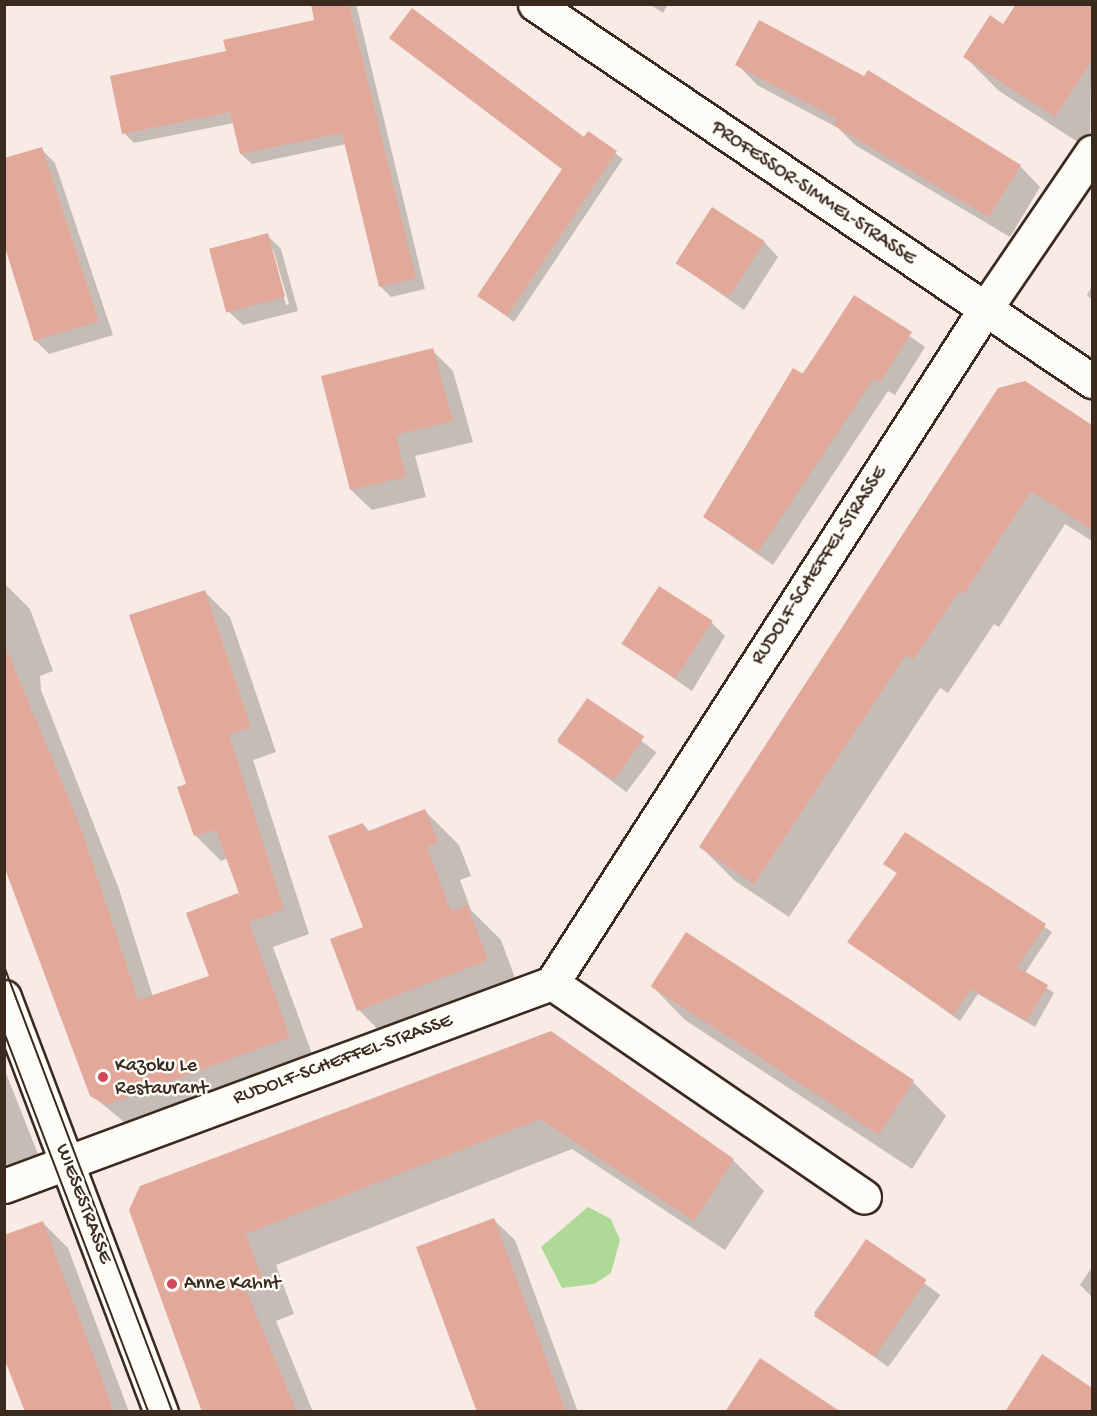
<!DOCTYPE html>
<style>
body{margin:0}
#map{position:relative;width:1097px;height:1416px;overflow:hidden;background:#f8ebe5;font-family:"Gochi Hand",sans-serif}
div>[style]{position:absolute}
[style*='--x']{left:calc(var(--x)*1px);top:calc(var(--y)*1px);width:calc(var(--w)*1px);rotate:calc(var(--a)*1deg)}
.green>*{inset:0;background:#aed997}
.shadow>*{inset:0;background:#0003;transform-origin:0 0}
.building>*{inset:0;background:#e2a99b;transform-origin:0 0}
.roads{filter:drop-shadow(2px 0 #3b2a1e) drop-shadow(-2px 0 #3b2a1e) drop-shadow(0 2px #3b2a1e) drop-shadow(0 -2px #3b2a1e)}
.minor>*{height:33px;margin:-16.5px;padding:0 16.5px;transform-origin:16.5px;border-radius:16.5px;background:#fdfcf7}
.tertiary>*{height:33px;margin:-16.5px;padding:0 16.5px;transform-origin:16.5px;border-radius:16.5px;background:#fdfcf7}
.tram>*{height:1.5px;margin:-0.75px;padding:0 0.75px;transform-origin:0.75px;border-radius:0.75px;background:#3b2a1e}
.dots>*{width:16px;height:16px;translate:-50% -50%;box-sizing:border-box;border:3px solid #fdfcf7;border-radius:50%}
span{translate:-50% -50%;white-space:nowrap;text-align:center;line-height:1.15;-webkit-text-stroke:5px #fdfcf7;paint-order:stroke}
.street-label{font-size:20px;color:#3b2a1e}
.poi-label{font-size:20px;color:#3b2a1e}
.left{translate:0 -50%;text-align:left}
.frame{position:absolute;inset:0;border:6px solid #3b2a1e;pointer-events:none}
</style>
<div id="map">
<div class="green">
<i style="clip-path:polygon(588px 1207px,611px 1219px,620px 1240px,611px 1273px,594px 1284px,562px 1288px,541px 1247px)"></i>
</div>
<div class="shadow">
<i style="clip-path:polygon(312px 4px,356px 4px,425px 289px,391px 297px,381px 287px,346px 144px,252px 164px,241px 154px,234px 123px,134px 143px,124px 133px,316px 21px)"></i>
<i style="clip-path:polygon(649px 4px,668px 4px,663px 13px)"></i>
<i style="clip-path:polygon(1018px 4px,1092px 4px,1090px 150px,999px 91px,965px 57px,1004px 26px)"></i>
<i style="clip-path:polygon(391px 38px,584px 139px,588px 133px,623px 159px,514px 322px,479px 296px,563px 170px)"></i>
<i style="clip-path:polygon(737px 64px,1020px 166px,1040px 187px,1010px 237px,855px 145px,838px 128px,757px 85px)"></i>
<i style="clip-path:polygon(41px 149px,55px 163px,113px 335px,49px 354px,35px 340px)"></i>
<i style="clip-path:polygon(evenodd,267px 235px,281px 249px,298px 311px,243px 325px,228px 311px,267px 235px,270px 249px,273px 249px,289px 304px,286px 305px,270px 249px)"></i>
<i style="clip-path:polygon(764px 242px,778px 257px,744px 310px,678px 264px)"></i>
<i style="clip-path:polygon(1092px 286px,1092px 300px,1087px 295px)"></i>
<i style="clip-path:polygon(855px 297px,925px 347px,895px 395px,888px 391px,773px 565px,704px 517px)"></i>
<i style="clip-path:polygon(432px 350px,453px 371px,473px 442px,415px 456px,426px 497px,372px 510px,351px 490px)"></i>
<i style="clip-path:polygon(1025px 383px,1092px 428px,1092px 541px,1065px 524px,999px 627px,994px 624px,948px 693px,940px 688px,789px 917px,735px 881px,701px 847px)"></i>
<i style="clip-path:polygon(4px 583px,30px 609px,53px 671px,40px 676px,41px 690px,119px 889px,153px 997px,211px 976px,238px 895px,242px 899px,228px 858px,221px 861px,195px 835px,188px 785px,205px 592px,230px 617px,276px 752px,253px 760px,309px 934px,273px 947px,315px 1062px,133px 1129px,91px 1095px,4px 861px)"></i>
<i style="clip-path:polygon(711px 622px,725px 636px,692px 691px,626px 645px)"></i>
<i style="left:587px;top:700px;width:87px;height:50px;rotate:37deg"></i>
<i style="clip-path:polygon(425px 811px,459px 845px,471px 876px,460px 880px,471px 910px,501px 940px,521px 994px,392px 1044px,359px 1010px,365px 928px,363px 824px,370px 832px)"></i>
<i style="clip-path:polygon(905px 834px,1052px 932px,1025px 973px,1054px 993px,1035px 1027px,978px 994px,960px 1021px,849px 942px,898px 874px,885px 864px)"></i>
<i style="clip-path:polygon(652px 986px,913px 1082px,946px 1116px,912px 1169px,685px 1020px)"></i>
<i style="clip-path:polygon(550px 1033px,733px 1160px,764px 1191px,725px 1250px,572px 1149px,276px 1265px,294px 1314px,276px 1321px,313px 1412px,204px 1412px,131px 1210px)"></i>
<i style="clip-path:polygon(4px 1068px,47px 1177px,4px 1193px)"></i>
<i style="clip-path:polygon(494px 1220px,515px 1240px,578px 1412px,479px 1412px)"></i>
<i style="clip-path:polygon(43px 1223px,68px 1248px,129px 1412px,26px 1412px)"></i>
<i style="left:866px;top:1241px;width:92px;height:89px;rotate:36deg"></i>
<i style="clip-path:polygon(1092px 1267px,1092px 1297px,1080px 1285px)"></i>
</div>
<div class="building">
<i style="clip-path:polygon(311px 4px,349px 4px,416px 278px,379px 287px,342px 133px,240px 154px,230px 112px,122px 134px,110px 76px,226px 51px,223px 40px,314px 20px)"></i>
<i style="clip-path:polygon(1016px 4px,1092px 4px,1092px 60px,1055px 117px,963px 57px,990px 15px,1003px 24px)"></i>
<i style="clip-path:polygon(412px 8px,584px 137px,588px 131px,617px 151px,507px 316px,477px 296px,562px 169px,389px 38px)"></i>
<i style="clip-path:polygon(759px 20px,864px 76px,868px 70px,1021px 165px,989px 217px,833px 125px,837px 119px,735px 65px)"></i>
<i style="clip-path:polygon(42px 147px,99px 321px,34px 341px,4px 244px,4px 158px)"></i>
<i style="left:712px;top:207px;width:63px;height:67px;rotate:33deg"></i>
<i style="left:268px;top:233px;width:66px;height:61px;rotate:75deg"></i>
<i style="clip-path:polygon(854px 295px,912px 332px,880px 382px,874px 378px,758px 552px,703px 517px,793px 368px,803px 374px)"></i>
<i style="clip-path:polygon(433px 348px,453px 421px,396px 435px,406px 477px,350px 490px,321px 376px)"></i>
<i style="clip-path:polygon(1025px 381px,1092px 425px,1092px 530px,1031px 491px,964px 594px,959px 591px,913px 660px,906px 655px,754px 884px,699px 847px,998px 388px)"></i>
<i style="left:659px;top:586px;width:64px;height:69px;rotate:33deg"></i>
<i style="clip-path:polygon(205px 590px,251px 727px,229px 734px,284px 909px,249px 922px,290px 1037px,106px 1105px,90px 1096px,4px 866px,4px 643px,79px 823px,138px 1000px,209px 976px,186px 913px,238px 893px,242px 902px,216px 830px,194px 836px,177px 787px,186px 784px,129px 615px)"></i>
<i style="left:587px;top:698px;width:69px;height:53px;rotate:34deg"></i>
<i style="clip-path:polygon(425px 809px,438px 842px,427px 847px,451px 911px,467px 905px,488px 960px,357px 1011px,330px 939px,363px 927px,328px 836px,363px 823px,366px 832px)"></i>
<i style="clip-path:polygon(905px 832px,1046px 924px,1017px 967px,1048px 985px,1027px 1021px,971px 989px,953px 1015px,847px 942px,897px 873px,883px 864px)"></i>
<i style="left:686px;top:932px;width:272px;height:65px;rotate:33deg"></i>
<i style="clip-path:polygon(551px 1031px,734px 1159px,694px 1221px,540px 1119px,246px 1234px,264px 1283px,246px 1290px,297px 1412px,202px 1412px,129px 1210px,140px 1186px)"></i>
<i style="clip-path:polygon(494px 1218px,566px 1412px,477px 1412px,416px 1247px)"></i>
<i style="clip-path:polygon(43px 1221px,87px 1338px,114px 1412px,25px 1412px,4px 1358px,4px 1235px)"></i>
<i style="left:866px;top:1239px;width:73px;height:93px;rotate:34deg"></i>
<i style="clip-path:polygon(1042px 1354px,1092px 1388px,1092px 1412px,1005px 1412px)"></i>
<i style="clip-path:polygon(760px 1358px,841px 1412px,725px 1412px)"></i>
</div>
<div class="roads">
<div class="minor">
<i style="--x:535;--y:4;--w:673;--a:34.09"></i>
<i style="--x:552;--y:983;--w:378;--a:34.4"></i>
<i style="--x:4;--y:1186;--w:584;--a:-20.33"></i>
<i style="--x:552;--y:983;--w:801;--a:-57.28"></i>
<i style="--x:985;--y:309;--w:190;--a:-55.7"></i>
</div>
<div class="tertiary">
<i style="--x:4;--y:997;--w:444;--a:69.3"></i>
</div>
</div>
<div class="tram">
<i style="--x:4;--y:965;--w:478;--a:69.3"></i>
<i style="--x:4;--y:1031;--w:408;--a:69.2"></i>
</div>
<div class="dots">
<i style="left:103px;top:1077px;background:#d1495b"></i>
<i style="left:172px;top:1284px;background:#d1495b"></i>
</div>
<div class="street-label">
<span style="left:813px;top:194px;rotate:34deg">PROFESSOR-SIMMEL-STRASSE</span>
<span style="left:820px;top:566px;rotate:-57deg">RUDOLF-SCHEFFEL-STRASSE</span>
<span style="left:343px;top:1060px;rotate:-20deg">RUDOLF-SCHEFFEL-STRASSE</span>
<span style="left:83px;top:1204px;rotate:69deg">WIESESTRASSE</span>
</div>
<div class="poi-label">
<span class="left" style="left:115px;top:1078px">Kazoku Le<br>Restaurant</span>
<span class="left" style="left:184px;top:1284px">Anne Kahnt</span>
</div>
<div class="frame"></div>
</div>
